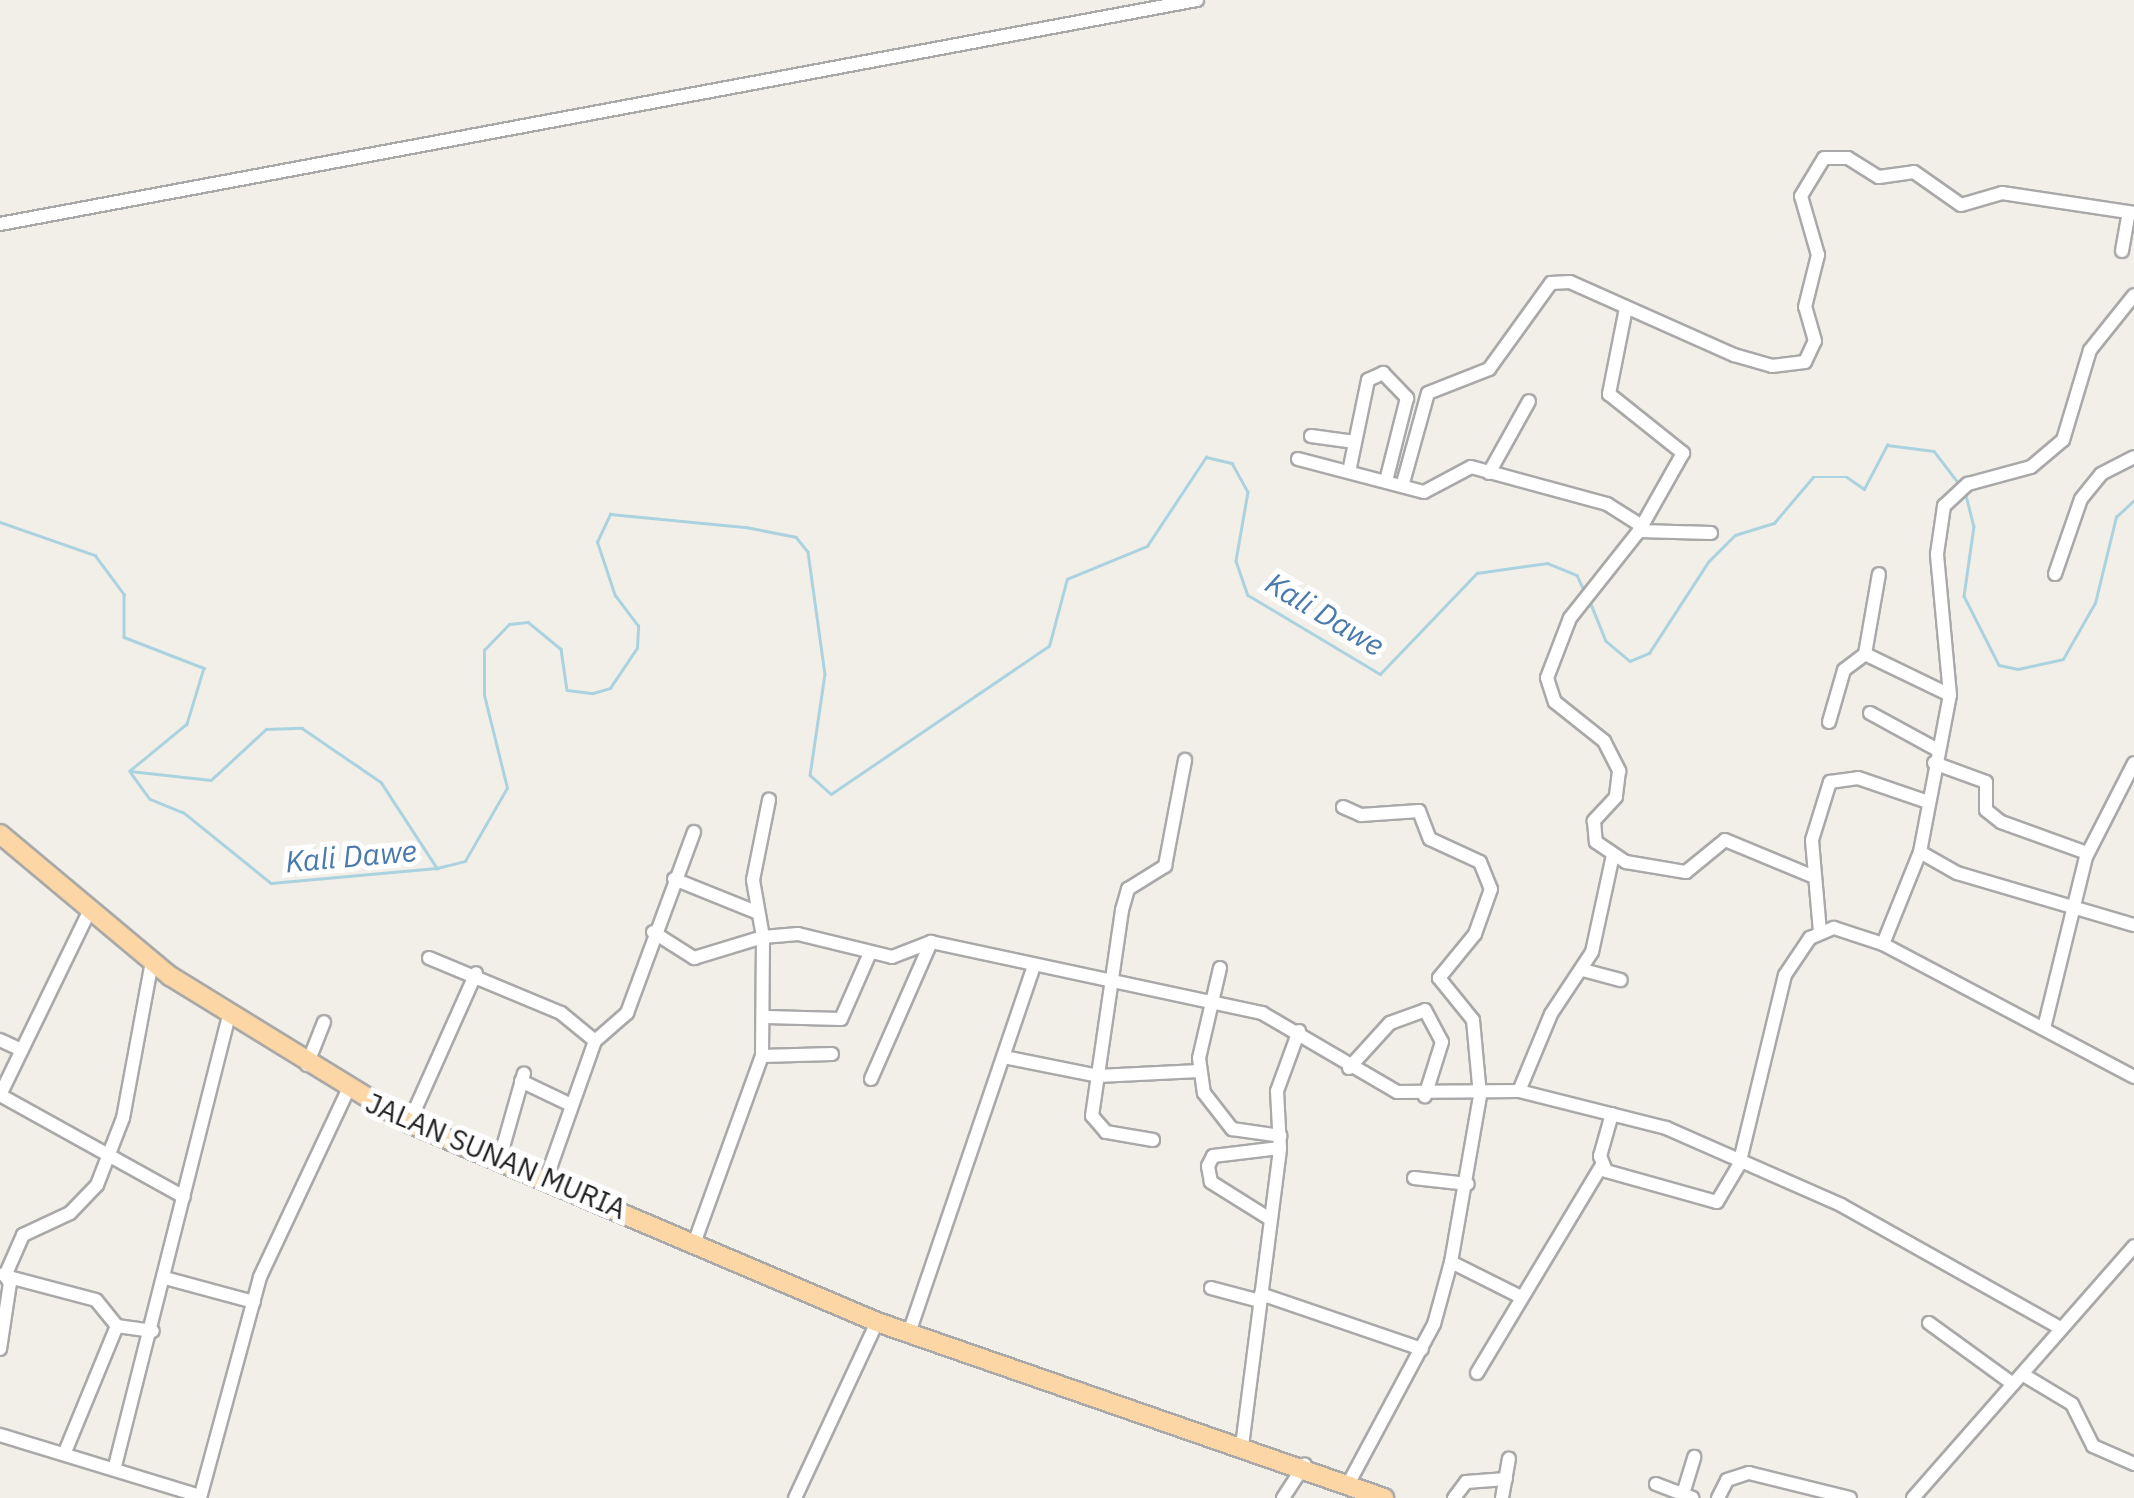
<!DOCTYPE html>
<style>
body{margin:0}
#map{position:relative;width:2134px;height:1498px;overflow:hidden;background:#f2efe9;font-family:"IBM Plex Sans",sans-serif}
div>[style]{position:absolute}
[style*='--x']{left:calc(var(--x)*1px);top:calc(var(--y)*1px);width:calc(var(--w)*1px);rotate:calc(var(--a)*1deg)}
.stream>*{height:2.5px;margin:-1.25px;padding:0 1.25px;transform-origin:1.25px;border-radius:1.25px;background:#aad3df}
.roads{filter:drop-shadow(2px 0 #a9a9a9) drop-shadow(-2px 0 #a9a9a9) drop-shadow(0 2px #a9a9a9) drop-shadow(0 -2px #a9a9a9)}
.minor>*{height:12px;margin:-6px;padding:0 6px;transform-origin:6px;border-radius:6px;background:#fff}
.major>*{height:18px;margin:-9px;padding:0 9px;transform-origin:9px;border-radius:9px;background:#fcd6a4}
span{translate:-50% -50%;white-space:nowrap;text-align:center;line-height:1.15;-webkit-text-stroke:10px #fff;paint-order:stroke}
.street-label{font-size:28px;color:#222}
.water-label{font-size:30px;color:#4a7aab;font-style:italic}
</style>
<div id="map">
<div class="stream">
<i style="--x:1965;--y:491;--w:36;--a:76"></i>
<i style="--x:1974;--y:526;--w:71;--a:98.1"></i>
<i style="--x:1964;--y:596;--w:77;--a:63.1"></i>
<i style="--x:1999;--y:665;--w:19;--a:12"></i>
<i style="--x:2018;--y:669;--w:46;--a:-12.5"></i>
<i style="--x:2063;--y:659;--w:64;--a:-60.3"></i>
<i style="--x:2095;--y:603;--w:89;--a:-76.3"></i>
<i style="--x:2116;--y:517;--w:25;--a:-43"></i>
<i style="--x:0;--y:522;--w:101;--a:19.2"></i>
<i style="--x:95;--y:555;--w:49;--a:53.4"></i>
<i style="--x:124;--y:594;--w:43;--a:90"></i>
<i style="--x:124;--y:637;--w:86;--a:21.2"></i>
<i style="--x:204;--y:668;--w:59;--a:106.9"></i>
<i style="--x:187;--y:724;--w:74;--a:140.5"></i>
<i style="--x:1589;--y:599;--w:45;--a:68"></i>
<i style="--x:1606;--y:641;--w:31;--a:40"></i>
<i style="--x:1630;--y:661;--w:21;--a:-23"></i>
<i style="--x:1649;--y:653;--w:108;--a:-57"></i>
<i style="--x:1708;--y:562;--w:38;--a:-45"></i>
<i style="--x:1735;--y:535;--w:41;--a:-17.1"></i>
<i style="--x:1774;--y:523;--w:60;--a:-49.7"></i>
<i style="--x:1813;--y:477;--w:34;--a:0"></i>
<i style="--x:1847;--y:477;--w:21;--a:35"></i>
<i style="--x:1864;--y:489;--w:50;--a:-62.4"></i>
<i style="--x:1887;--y:445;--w:47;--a:7.3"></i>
<i style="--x:1934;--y:451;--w:43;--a:52.6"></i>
<i style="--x:130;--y:771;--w:81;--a:6.3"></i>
<i style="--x:211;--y:780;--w:75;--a:-42.8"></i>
<i style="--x:266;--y:729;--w:36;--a:-2"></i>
<i style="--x:302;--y:728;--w:96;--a:34.4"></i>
<i style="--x:381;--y:782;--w:103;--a:56.9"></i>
<i style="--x:437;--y:868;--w:29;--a:-14"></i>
<i style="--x:465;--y:861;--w:84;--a:-60.1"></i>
<i style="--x:507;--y:788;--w:96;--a:-103.9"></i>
<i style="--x:484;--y:695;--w:45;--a:-90"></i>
<i style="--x:484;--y:650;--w:36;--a:-46"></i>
<i style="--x:509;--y:624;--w:19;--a:-6"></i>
<i style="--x:528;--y:622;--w:43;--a:39.3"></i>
<i style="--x:561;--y:649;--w:41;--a:81.7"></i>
<i style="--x:567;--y:690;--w:26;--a:7"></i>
<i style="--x:593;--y:693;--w:18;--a:-16"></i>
<i style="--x:610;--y:688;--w:48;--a:-56"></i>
<i style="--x:637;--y:648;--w:22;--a:-87"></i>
<i style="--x:638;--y:626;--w:38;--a:-127"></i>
<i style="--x:615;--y:596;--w:57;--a:-108.4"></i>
<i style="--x:597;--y:542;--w:31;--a:-65"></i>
<i style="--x:610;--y:514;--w:137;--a:5.5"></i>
<i style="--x:746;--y:527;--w:51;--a:11.3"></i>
<i style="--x:796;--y:537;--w:19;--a:51"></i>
<i style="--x:808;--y:552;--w:123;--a:82.1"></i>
<i style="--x:825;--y:674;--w:102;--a:98.4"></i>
<i style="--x:810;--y:775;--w:28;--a:42"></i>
<i style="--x:831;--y:794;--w:263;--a:-34.2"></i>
<i style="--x:1049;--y:646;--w:69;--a:-75"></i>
<i style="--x:1067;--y:579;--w:87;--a:-22.4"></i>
<i style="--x:1147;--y:546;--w:107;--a:-56.5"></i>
<i style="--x:1206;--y:457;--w:27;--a:13"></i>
<i style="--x:1232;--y:463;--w:33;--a:61"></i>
<i style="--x:1248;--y:492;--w:70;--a:99.9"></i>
<i style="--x:1236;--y:561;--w:36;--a:71"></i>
<i style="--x:1248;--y:595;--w:154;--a:30.9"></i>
<i style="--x:1380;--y:674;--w:140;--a:-46.2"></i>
<i style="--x:1477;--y:573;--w:71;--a:-8.1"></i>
<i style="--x:1547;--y:563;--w:32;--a:22"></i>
<i style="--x:1577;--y:575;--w:19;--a:65"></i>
<i style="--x:131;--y:773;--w:32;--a:54"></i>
<i style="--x:150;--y:799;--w:35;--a:22"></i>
<i style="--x:183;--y:812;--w:113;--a:38.9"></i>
<i style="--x:271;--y:883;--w:166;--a:-5.2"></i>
</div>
<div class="roads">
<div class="minor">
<i style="--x:0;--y:224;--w:1218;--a:-10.6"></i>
<i style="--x:2122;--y:251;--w:39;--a:-80"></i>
<i style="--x:1626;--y:308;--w:88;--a:101.2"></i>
<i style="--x:1609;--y:394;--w:95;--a:38.6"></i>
<i style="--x:1683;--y:453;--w:90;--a:119.4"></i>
<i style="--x:1639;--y:531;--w:72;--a:1.6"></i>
<i style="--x:1311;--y:436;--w:44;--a:7.8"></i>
<i style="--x:1298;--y:459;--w:130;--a:14.7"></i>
<i style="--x:1424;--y:492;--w:53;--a:-28"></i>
<i style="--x:1471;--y:467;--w:141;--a:15.2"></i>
<i style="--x:1607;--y:504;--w:41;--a:32.2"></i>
<i style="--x:1350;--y:467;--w:89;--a:-78.3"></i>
<i style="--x:1368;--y:380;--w:17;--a:-25"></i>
<i style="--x:1383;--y:373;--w:35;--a:46"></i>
<i style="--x:1407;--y:398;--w:81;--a:104.2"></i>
<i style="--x:1489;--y:473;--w:82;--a:-60.9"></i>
<i style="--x:1403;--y:483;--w:93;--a:-74.5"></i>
<i style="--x:1428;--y:393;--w:66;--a:-21.5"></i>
<i style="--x:1489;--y:369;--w:106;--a:-54.2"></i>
<i style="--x:1551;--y:283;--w:19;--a:-3"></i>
<i style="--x:1570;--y:282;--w:180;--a:24"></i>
<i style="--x:1734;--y:355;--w:40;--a:16"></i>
<i style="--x:1772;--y:366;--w:33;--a:-7"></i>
<i style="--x:1805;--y:362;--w:23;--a:-65"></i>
<i style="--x:1815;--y:341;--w:35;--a:-106"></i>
<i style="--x:1805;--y:307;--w:54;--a:-76"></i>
<i style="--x:1818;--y:255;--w:61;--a:-106.1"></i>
<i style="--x:1801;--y:196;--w:44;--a:-58.8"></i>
<i style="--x:1824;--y:158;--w:24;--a:0"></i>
<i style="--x:1848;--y:158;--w:36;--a:32"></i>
<i style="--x:1879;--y:177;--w:35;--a:-8"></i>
<i style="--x:1914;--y:172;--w:57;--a:35.1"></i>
<i style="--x:1961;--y:205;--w:43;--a:-16.3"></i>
<i style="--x:2002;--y:193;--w:134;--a:8.6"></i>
<i style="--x:1639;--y:531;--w:111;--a:128.4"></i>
<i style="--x:1570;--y:618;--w:64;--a:111"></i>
<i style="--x:1547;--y:678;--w:25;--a:72"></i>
<i style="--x:1555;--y:702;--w:63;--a:38.5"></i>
<i style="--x:1604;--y:741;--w:34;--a:63"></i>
<i style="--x:1619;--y:771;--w:26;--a:97"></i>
<i style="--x:1616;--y:797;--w:33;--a:133"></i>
<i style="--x:1594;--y:821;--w:21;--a:85"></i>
<i style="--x:1596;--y:842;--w:36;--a:34"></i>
<i style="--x:1626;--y:862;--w:61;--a:9.5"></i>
<i style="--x:1686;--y:872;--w:50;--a:-39.4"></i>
<i style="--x:1725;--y:840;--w:94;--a:22.5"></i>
<i style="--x:2055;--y:574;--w:79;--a:-70.9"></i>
<i style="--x:2081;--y:499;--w:32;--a:-51"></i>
<i style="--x:2101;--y:474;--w:37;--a:-27"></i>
<i style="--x:1865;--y:654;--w:94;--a:25.8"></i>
<i style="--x:1870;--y:713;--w:77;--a:28.6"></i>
<i style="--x:1829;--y:722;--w:54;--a:-73.9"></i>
<i style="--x:1844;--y:670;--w:26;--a:-37"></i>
<i style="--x:1865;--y:654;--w:81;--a:-80.1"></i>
<i style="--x:1934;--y:763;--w:55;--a:20.1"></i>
<i style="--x:1986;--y:782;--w:28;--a:90"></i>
<i style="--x:1986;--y:810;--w:19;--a:39"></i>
<i style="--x:2001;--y:822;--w:91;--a:19.8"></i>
<i style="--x:2087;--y:853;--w:180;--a:103.8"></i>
<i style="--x:1343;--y:807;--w:20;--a:24"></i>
<i style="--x:1361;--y:815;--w:58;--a:-3.9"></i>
<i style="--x:1419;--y:811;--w:30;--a:69"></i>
<i style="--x:1430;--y:839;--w:55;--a:24.7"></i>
<i style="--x:1480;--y:862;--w:29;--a:68"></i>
<i style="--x:1491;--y:889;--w:48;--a:109.6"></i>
<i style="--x:1475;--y:934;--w:57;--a:129.3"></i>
<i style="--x:1439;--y:978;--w:54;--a:51"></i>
<i style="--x:1473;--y:1020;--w:76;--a:84.7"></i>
<i style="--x:1480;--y:1096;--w:169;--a:99.9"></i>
<i style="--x:1451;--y:1262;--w:64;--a:105.3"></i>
<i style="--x:1434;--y:1324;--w:176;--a:118.2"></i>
<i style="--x:1920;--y:852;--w:43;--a:29.6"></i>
<i style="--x:1957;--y:873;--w:184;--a:16.4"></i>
<i style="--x:2087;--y:855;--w:103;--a:-62.9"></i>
<i style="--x:674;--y:879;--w:88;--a:21.9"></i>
<i style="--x:653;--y:932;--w:49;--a:32.4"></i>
<i style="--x:694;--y:958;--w:72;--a:-16.9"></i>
<i style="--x:763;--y:937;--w:58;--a:-100"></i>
<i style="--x:753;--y:880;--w:82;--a:-78.7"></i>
<i style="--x:1820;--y:932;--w:92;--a:-95"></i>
<i style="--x:1812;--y:840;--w:61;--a:-72.8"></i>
<i style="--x:1830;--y:782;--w:28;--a:-8"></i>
<i style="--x:1858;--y:778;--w:71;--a:18.9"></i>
<i style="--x:1883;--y:944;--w:99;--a:-68.1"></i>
<i style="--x:1920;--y:852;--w:160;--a:-79.2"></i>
<i style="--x:1950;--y:695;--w:142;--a:-95.3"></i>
<i style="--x:1937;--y:554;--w:49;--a:-81.7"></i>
<i style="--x:1944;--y:506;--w:33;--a:-43"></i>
<i style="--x:1968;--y:484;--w:65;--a:-15.1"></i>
<i style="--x:2031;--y:467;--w:42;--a:-40.2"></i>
<i style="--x:2063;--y:440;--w:94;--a:-73.3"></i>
<i style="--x:2090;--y:350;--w:70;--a:-51.3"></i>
<i style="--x:429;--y:958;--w:143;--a:22.6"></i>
<i style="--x:561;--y:1013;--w:44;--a:39.5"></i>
<i style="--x:595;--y:1041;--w:146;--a:109.5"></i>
<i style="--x:1220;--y:968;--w:92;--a:103.1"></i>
<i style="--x:1199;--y:1058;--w:35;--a:82"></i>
<i style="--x:1204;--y:1093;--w:46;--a:52.1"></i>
<i style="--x:1232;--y:1129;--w:49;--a:8.1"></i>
<i style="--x:1583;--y:970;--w:39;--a:15"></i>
<i style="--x:766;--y:1017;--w:75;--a:1.5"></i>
<i style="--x:841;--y:1019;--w:72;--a:-66.3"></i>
<i style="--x:0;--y:1040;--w:21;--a:25"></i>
<i style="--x:595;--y:1041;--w:43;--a:-41.2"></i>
<i style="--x:627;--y:1013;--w:193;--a:-69.7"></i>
<i style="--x:762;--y:1056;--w:70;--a:-1.6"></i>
<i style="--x:1004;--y:1057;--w:96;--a:11.4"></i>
<i style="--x:1098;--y:1076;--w:101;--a:-2.8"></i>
<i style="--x:307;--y:1065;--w:46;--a:-68.4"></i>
<i style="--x:1349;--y:1068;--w:61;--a:-47.7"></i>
<i style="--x:1390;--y:1023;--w:37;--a:-20"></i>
<i style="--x:1425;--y:1010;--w:36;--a:62"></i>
<i style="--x:1442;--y:1042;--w:57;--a:107.5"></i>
<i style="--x:871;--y:1079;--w:150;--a:-66.3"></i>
<i style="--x:521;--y:1081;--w:55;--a:25.6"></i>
<i style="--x:1519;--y:1091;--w:83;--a:-67.4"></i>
<i style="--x:1551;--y:1014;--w:74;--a:-56.5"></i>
<i style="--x:1592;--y:952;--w:99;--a:-77.8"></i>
<i style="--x:0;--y:1095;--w:210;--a:29"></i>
<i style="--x:0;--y:1095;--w:206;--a:-64.1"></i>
<i style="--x:1612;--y:1114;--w:44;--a:105.9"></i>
<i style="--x:1600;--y:1156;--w:16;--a:68"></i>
<i style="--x:1606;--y:1171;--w:115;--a:15.6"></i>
<i style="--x:1717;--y:1202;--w:43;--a:-59.3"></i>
<i style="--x:1739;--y:1165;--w:195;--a:-76.4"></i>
<i style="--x:1785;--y:975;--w:45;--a:-56"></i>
<i style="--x:1810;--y:938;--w:26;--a:-23"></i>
<i style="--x:1834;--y:928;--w:52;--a:18.1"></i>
<i style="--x:1883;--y:944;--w:284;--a:27.9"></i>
<i style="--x:409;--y:1123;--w:164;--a:-65.9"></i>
<i style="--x:1153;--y:1140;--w:48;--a:-170.3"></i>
<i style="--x:1106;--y:1132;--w:21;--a:-131"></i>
<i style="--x:1092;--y:1116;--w:208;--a:-81.7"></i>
<i style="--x:1122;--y:910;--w:22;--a:-74"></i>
<i style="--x:1128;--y:889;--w:44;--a:-31.9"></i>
<i style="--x:1165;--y:866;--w:108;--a:-79.3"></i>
<i style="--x:499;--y:1161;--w:91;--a:-74.1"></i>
<i style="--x:1414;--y:1178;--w:54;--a:6.3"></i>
<i style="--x:1270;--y:1219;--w:70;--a:-147.9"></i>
<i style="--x:1211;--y:1182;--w:16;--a:-101"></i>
<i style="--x:1208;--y:1166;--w:11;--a:-63"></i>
<i style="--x:1213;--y:1156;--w:67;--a:-6.8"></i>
<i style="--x:696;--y:1238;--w:194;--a:-70.1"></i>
<i style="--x:762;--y:1056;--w:119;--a:-89.5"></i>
<i style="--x:763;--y:937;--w:35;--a:-5"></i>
<i style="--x:798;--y:934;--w:97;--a:13.7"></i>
<i style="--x:892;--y:957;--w:42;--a:-21"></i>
<i style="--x:931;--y:942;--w:339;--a:12.1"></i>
<i style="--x:1262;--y:1013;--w:156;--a:30.3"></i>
<i style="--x:1397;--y:1092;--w:122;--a:-0.5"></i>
<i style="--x:1519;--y:1091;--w:152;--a:14.1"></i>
<i style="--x:1666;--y:1128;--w:191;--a:23.7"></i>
<i style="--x:1841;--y:1205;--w:253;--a:29.3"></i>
<i style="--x:1451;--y:1262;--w:74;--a:26.6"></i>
<i style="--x:165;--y:1278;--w:92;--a:15.1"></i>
<i style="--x:1211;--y:1288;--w:51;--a:14.9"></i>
<i style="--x:1261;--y:1294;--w:170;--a:18.9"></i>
<i style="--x:1929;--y:1323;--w:104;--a:36"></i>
<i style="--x:117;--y:1326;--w:33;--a:-129"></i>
<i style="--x:96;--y:1300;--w:94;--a:-165.2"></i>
<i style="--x:5;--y:1276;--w:45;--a:-66.3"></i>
<i style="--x:23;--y:1235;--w:52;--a:-25.1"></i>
<i style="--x:70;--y:1213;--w:39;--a:-46"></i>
<i style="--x:97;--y:1185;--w:72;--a:-68.8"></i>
<i style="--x:123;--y:1118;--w:160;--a:-79.5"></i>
<i style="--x:909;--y:1333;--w:388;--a:-71.2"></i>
<i style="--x:0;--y:1349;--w:67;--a:-81.4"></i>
<i style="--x:10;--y:1283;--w:11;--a:-124"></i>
<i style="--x:1477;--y:1373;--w:240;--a:-59"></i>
<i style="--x:2022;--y:1374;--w:58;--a:31"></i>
<i style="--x:2072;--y:1404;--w:47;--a:63.4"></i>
<i style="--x:2093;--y:1446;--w:45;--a:23.7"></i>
<i style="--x:0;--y:1435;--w:209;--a:17"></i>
<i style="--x:1242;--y:1446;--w:300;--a:-82.7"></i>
<i style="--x:1280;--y:1148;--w:57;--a:-93"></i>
<i style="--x:1277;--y:1091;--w:64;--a:-69.9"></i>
<i style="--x:65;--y:1452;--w:136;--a:-67.6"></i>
<i style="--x:117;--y:1326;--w:36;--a:8"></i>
<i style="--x:115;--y:1466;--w:463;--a:-75.8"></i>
<i style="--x:1656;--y:1484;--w:39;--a:21"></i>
<i style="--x:1683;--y:1494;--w:39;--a:-73"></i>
<i style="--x:200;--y:1498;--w:229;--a:-74.8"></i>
<i style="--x:260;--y:1277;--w:204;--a:-64.8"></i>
<i style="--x:795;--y:1498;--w:194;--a:-65"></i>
<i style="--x:1283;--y:1498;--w:40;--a:-57.1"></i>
<i style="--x:1454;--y:1498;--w:20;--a:-53"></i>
<i style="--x:1466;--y:1482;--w:40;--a:-4.3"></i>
<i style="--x:1502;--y:1498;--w:40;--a:-80"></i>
<i style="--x:1718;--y:1498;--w:20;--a:-63"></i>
<i style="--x:1727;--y:1480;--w:23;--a:-18"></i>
<i style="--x:1749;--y:1473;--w:104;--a:13.9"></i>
<i style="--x:1913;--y:1498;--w:335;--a:-48.7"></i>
</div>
<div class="major">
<i style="--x:0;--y:834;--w:222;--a:39.9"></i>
<i style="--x:170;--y:976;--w:281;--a:31.6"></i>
<i style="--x:409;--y:1123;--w:509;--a:23.04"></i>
<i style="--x:877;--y:1322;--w:537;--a:19.14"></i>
</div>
</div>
<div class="street-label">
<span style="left:496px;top:1156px;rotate:23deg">JALAN SUNAN MURIA</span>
</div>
<div class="water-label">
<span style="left:1325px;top:614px;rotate:31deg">Kali Dawe</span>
<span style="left:351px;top:856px;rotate:-5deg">Kali Dawe</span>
</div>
</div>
